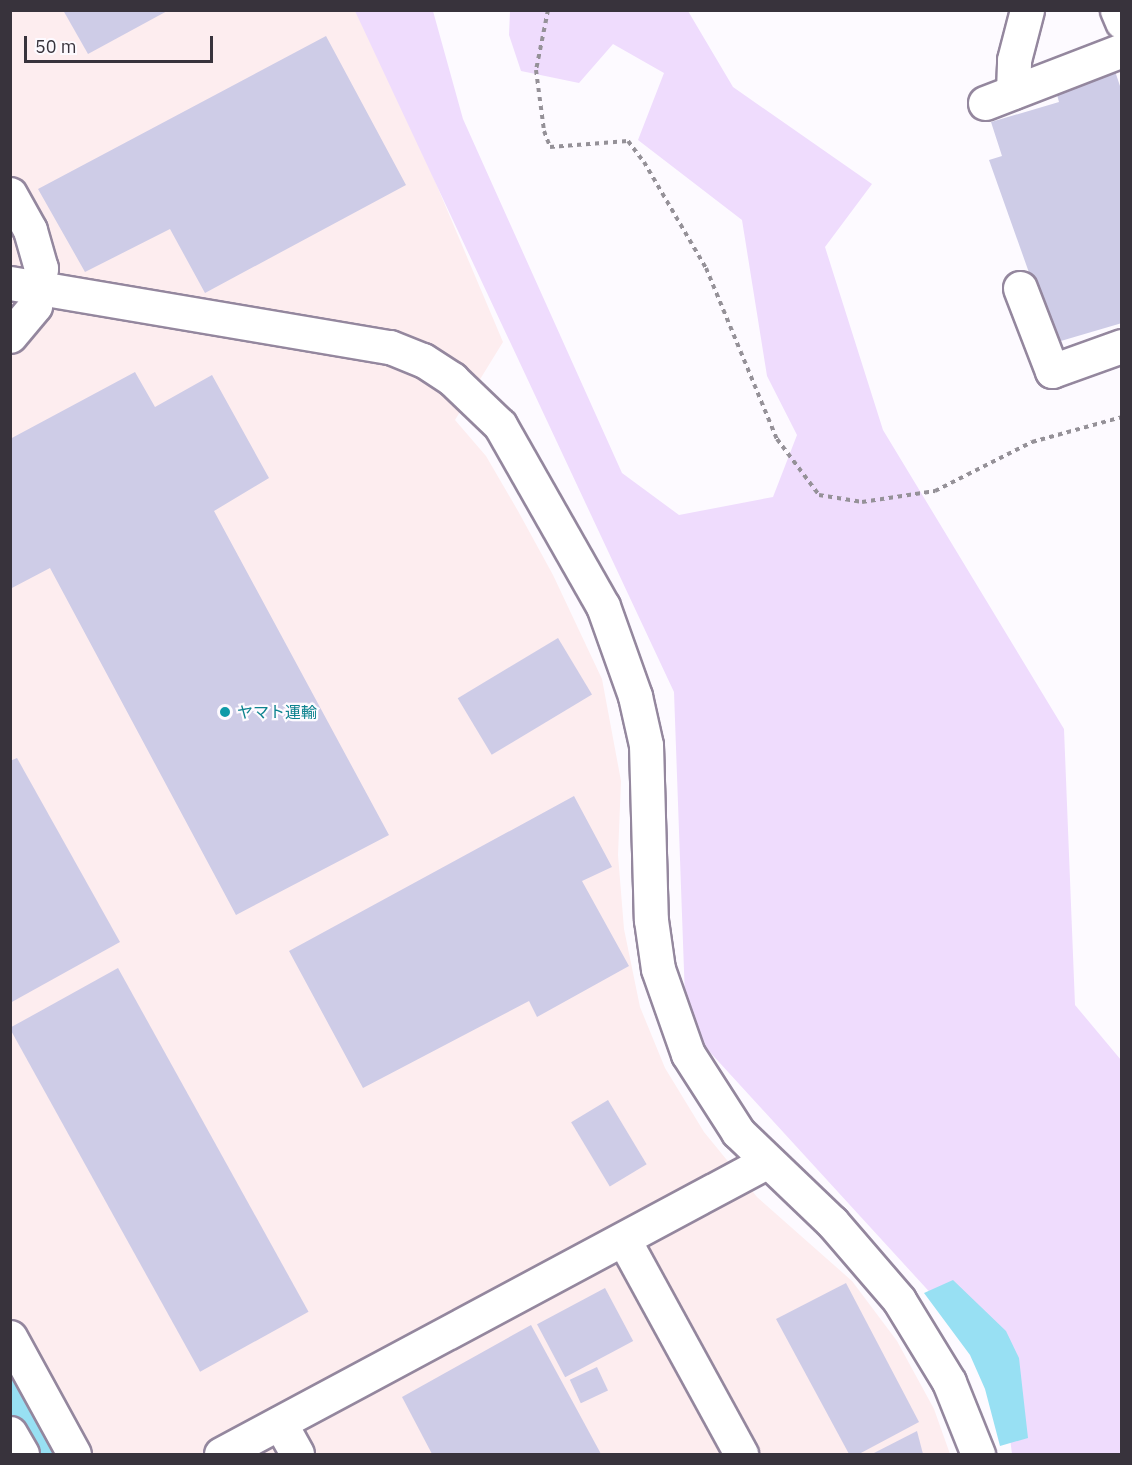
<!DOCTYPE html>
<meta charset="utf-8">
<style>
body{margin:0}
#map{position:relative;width:1132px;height:1465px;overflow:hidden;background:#fdfaff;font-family:"IBM Plex Sans","Noto Sans JP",sans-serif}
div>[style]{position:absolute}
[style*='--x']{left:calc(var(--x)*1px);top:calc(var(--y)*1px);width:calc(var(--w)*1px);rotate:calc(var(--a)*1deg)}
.industrial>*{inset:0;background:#fdedef}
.green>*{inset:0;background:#efdcfd}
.water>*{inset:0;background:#98e0f3}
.river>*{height:45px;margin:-22.5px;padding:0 22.5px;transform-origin:22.5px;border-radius:22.5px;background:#98e0f3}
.building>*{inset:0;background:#cecce7;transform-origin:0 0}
.path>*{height:4px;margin-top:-2px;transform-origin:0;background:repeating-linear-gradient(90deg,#959198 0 4.5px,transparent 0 9px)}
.roads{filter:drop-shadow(2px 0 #94879e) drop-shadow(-2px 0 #94879e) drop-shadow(0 2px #94879e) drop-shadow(0 -2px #94879e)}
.minor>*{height:33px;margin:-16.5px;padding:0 16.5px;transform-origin:16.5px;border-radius:16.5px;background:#fff}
.dots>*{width:16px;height:16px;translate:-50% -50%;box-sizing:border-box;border:3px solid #fdfaff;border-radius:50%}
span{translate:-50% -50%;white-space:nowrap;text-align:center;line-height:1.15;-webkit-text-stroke:4.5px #fdfaff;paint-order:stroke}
.culture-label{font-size:16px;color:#0d838f}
.left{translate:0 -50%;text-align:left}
.frame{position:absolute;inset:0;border:12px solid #38333c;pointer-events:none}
.scale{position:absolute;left:24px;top:36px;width:189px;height:27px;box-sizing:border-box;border:3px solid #38333c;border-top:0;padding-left:8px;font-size:18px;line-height:21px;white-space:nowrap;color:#38333c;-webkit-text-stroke:4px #fdfaff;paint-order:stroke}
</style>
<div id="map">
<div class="industrial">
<i style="clip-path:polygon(10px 11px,363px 11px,503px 342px,455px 420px,486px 456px,518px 511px,553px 575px,602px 679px,621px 781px,618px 855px,624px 929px,640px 1007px,665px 1068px,704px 1132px,757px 1197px,852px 1281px,897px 1341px,934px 1409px,950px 1454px,11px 1454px)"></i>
</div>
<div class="green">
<i style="clip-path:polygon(355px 11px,433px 11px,463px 119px,622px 473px,679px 515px,773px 497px,797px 435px,767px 376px,742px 220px,638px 140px,664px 73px,613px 44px,579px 83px,521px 71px,509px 35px,510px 11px,688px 11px,733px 87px,872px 184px,825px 247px,883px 430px,1064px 729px,1075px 1005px,1121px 1060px,1121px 1454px,1012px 1454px,1001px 1370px,686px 1026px,674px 692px)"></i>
</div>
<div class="water">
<i style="clip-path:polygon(953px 1280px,1006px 1331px,1019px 1358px,1028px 1438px,1000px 1446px,985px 1389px,970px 1355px,924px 1293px)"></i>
</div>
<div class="river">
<i style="--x:10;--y:1385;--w:79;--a:61.2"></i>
</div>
<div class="building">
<i style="clip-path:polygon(63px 10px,169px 10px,88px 54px)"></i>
<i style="clip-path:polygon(326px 36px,406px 185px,205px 293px,170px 229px,85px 272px,38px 189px)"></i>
<i style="clip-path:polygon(1115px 71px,1122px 92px,1122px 323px,1054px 343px,989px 160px,1002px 156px,991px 122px,1059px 102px,1056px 91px)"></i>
<i style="clip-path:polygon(135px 372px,155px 407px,212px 375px,269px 478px,214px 511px,389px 835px,236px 915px,50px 568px,10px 589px,10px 439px)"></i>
<i style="left:558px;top:638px;width:66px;height:117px;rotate:59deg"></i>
<i style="clip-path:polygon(17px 758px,120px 942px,10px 1003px,10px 761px)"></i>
<i style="clip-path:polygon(574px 796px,612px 867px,582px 881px,629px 966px,537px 1017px,529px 1001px,363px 1088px,289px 951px)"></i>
<i style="left:118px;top:968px;width:393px;height:124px;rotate:61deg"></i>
<i style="left:608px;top:1100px;width:75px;height:43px;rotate:59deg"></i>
<i style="clip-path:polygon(846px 1283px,919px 1422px,859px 1454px,849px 1454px,776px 1319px)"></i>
<i style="left:605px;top:1288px;width:60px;height:77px;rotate:62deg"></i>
<i style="clip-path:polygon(531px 1325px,601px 1454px,432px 1454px,402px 1397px)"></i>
<i style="left:597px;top:1367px;width:26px;height:30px;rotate:65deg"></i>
<i style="clip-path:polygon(917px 1431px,923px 1454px,872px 1454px)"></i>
</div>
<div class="path">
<i style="--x:548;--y:10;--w:61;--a:101.3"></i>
<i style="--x:536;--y:70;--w:62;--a:82.5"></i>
<i style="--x:544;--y:131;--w:17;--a:69"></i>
<i style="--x:550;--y:147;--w:78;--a:-4.4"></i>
<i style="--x:628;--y:141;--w:26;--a:53"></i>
<i style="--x:644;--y:162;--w:123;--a:59.7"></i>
<i style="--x:706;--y:268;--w:185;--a:67.5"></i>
<i style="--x:777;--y:439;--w:70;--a:53.1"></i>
<i style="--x:819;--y:495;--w:44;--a:9.2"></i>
<i style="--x:862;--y:502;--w:74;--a:-8.6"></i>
<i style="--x:935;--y:491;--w:109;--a:-26.8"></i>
<i style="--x:1032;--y:442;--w:93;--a:-15.5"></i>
</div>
<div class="roads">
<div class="minor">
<i style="--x:1117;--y:10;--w:13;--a:67"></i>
<i style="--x:1013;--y:92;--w:32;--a:-88"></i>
<i style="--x:1014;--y:60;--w:52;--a:-75.4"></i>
<i style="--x:985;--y:103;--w:147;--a:-21.1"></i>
<i style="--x:10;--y:194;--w:41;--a:60.9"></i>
<i style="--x:30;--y:230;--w:40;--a:74"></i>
<i style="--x:41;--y:268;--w:38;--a:99"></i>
<i style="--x:35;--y:306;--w:39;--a:130"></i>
<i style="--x:10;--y:283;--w:385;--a:9.6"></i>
<i style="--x:390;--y:347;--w:35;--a:22"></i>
<i style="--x:423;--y:360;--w:35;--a:33"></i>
<i style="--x:452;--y:379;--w:66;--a:43.8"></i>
<i style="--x:500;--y:425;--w:208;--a:60.4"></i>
<i style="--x:603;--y:606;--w:96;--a:70.4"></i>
<i style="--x:635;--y:696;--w:50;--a:77.3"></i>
<i style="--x:646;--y:745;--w:175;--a:88.4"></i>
<i style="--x:651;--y:920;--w:49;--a:81.9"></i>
<i style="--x:658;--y:969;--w:90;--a:70.6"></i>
<i style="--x:688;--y:1054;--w:93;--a:57.3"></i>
<i style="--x:738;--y:1132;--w:130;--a:43.8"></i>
<i style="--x:832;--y:1222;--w:103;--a:49.3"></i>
<i style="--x:899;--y:1300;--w:96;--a:58.6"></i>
<i style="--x:949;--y:1382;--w:78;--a:68.1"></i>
<i style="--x:1020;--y:288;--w:89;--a:68.9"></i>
<i style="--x:1052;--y:371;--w:74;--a:-19.7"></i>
<i style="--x:624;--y:1240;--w:244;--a:61.3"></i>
<i style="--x:10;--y:1337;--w:133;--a:61.3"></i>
<i style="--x:280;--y:1423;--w:35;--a:61"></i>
<i style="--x:10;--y:1433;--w:24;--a:60"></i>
<i style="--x:221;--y:1454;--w:618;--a:-28.18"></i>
</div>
</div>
<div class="dots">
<i style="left:225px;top:712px;background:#0f9aa8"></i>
</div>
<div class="culture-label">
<span class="left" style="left:237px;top:712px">ヤマト運輸</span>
</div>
<div class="frame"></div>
<div class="scale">50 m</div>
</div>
